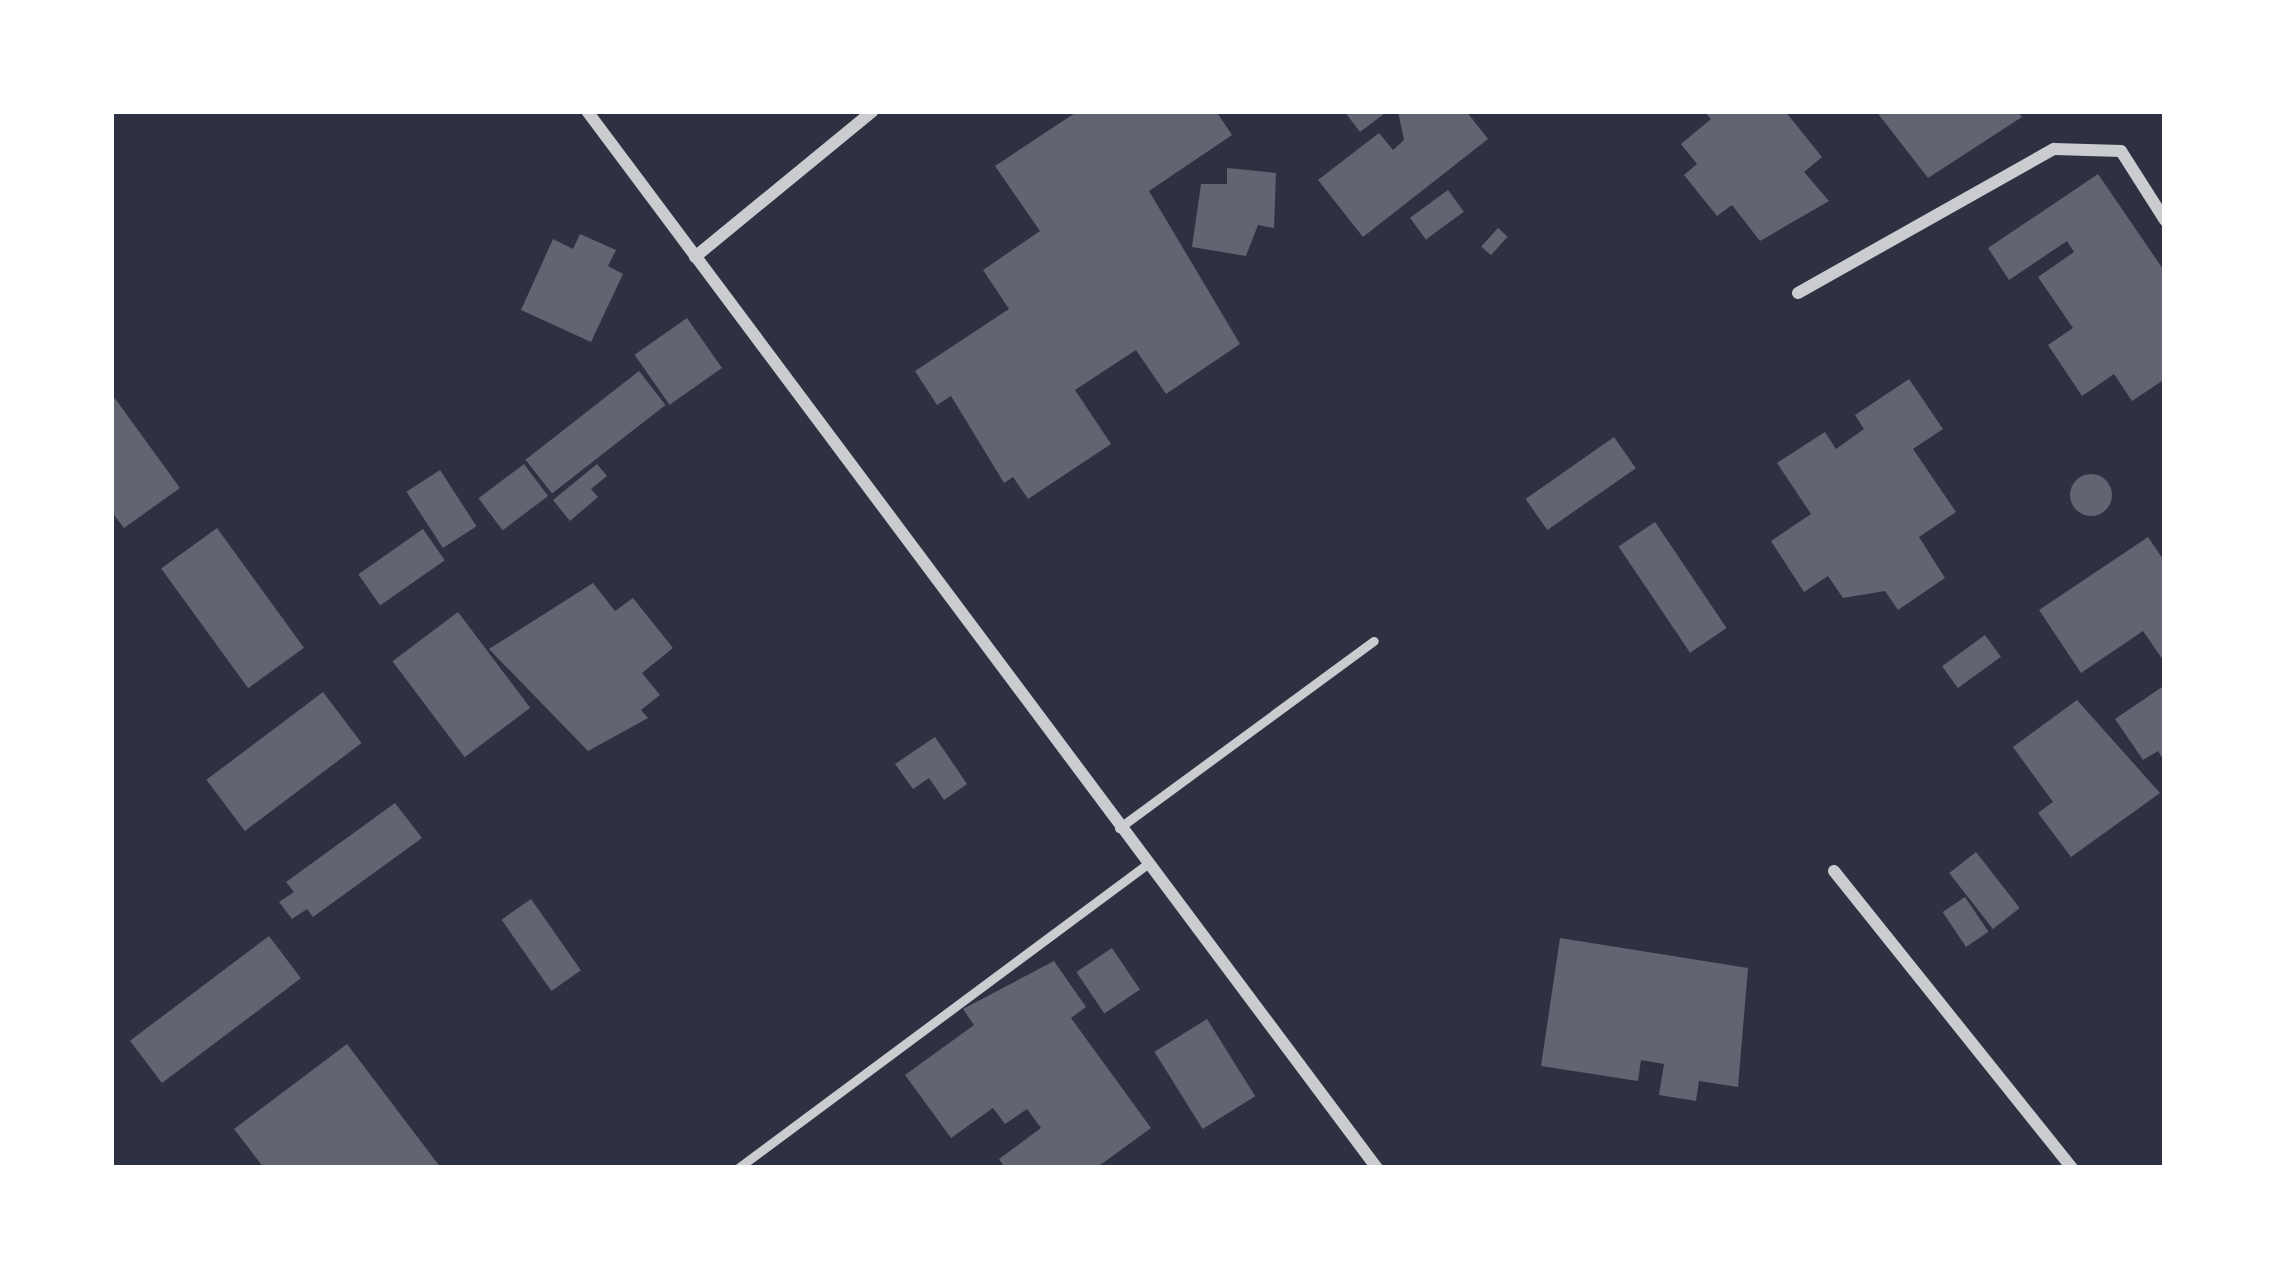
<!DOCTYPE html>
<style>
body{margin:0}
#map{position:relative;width:2276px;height:1279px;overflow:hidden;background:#2d3142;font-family:"Public Sans",sans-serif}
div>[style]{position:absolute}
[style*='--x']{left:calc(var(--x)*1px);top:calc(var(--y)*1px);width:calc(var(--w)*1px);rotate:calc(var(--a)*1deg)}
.building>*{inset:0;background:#626471;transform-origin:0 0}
.round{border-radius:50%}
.service>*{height:9px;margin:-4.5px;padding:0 4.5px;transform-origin:4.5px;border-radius:4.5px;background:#caccd0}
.minor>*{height:12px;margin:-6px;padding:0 6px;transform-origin:6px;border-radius:6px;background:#caccd0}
span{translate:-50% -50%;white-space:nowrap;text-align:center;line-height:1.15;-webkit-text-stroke:10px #fff;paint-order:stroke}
.frame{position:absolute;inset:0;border:114px solid #fff;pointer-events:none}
</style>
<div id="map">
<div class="building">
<i style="clip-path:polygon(1078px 111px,1216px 111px,1232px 135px,1149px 191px,1240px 344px,1166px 394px,1136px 350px,1075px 390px,1111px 444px,1028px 499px,1013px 477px,1004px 483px,951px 396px,937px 405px,915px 371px,1009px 309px,983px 270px,1040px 231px,995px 166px)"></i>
<i style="clip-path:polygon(1344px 111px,1388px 111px,1360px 132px)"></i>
<i style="clip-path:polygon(1398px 111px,1466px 111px,1488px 139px,1363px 237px,1318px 180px,1379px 133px,1393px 150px,1404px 140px)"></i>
<i style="clip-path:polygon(1704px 111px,1785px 111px,1822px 157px,1804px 172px,1829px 201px,1760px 241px,1732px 205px,1717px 216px,1684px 175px,1697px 164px,1681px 144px,1711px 119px)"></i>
<i style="clip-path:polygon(1876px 111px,2017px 111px,2022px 117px,1928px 178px)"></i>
<i style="clip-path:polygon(1227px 168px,1276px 173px,1274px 228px,1258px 225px,1246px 256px,1192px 247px,1201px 184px,1227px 184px)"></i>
<i style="clip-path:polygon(2098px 174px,2165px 272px,2165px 379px,2132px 401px,2114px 374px,2082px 396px,2048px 345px,2073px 328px,2038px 277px,2074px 252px,2067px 241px,2009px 280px,1988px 248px)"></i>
<i style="left:1448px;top:190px;width:27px;height:47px;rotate:54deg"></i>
<i style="left:1498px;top:228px;width:13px;height:25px;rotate:42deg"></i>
<i style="clip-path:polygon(580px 234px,616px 250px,608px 266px,623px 274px,591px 342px,521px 310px,553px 239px,573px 249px)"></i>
<i style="left:687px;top:318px;width:61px;height:64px;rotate:55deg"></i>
<i style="left:639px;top:371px;width:43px;height:144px;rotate:52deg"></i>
<i style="clip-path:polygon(1909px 379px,1943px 429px,1913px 449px,1956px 512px,1919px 537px,1945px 578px,1898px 610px,1885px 591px,1843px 598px,1828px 576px,1804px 592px,1771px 541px,1811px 514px,1777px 463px,1825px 432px,1836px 449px,1864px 429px,1855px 415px)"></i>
<i style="clip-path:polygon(111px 393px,180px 488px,124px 528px,111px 511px)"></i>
<i style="left:1614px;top:437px;width:38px;height:108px;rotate:55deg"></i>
<i style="left:524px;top:464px;width:40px;height:57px;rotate:53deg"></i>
<i style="clip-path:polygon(597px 464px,607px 476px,591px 489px,598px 497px,570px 521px,553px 500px)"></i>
<i style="left:440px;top:470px;width:67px;height:40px;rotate:57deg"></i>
<i class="round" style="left:2070px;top:474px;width:42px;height:42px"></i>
<i style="left:1655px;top:522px;width:128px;height:44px;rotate:56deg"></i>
<i style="left:217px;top:528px;width:148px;height:69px;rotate:54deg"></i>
<i style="left:423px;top:529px;width:38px;height:79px;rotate:55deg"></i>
<i style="clip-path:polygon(2148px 537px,2165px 562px,2165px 663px,2143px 631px,2081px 673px,2039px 610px)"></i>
<i style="clip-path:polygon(593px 583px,615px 611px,633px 598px,673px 648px,642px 673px,660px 695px,641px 710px,648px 718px,588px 751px,489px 649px)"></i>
<i style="left:458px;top:612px;width:120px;height:82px;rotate:53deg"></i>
<i style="left:1985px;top:635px;width:27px;height:53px;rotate:54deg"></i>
<i style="clip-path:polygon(2165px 685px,2165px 762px,2158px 751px,2143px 760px,2115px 719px)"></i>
<i style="left:323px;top:692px;width:64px;height:146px;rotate:53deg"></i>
<i style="clip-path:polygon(2077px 700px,2160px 793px,2071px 857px,2038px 813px,2053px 802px,2013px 747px)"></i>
<i style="clip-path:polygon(935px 737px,967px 784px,944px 800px,929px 778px,913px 789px,895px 764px)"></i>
<i style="clip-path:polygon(395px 803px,422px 838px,313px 917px,307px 909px,292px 919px,279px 902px,294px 892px,286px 882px)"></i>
<i style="left:1976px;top:852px;width:71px;height:34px;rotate:52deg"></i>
<i style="left:1965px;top:897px;width:42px;height:27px;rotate:56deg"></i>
<i style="left:531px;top:899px;width:87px;height:36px;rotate:55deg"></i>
<i style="left:269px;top:936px;width:53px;height:174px;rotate:53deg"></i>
<i style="clip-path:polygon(1560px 938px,1748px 968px,1738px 1087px,1699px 1081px,1696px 1101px,1659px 1095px,1664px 1064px,1641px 1060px,1638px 1081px,1541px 1066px)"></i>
<i style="left:1112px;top:948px;width:50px;height:43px;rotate:56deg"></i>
<i style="clip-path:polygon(1054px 961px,1086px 1007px,1071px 1018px,1151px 1128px,1096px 1168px,1005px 1168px,999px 1159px,1041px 1128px,1027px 1109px,1005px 1124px,993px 1108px,951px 1138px,905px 1075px,974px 1025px,963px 1009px)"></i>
<i style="left:1207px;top:1019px;width:91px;height:62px;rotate:58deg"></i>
<i style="clip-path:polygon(347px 1044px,441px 1168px,264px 1168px,234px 1129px)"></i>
</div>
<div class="service">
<i style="--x:1119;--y:828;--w:316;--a:-36.3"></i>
<i style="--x:738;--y:1168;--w:508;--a:-36.6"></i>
</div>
<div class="minor">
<i style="--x:587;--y:111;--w:1320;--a:53.23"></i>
<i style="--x:695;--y:257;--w:230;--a:-39.4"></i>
<i style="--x:1798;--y:293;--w:294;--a:-29.4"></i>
<i style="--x:2054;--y:149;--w:67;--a:1.7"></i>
<i style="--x:2121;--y:151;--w:82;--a:57.5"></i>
<i style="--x:1834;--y:871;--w:381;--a:51.3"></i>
</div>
<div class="frame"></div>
</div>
